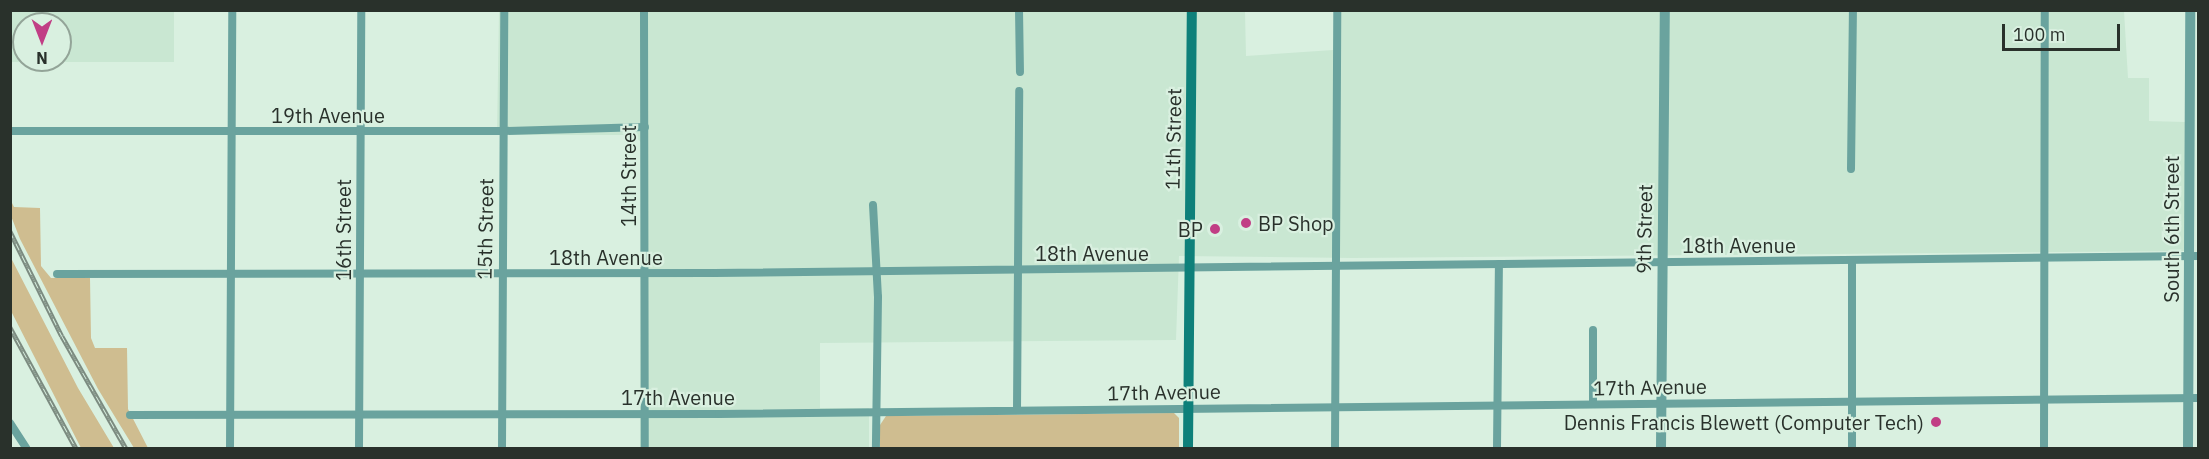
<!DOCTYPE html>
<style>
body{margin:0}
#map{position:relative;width:2209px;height:459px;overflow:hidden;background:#d9f0e0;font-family:"IBM Plex Sans",sans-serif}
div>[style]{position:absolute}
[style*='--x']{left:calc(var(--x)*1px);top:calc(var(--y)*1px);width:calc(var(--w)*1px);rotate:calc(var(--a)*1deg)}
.built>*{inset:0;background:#c9e7d2}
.green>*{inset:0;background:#cfbd90}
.minor>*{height:8px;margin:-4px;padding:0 4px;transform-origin:4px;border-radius:4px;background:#6aa39e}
.tertiary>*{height:10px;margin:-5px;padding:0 5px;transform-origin:5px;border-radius:5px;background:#6aa39e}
.secondary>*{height:10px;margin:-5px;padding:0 5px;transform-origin:5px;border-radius:5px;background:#0e807a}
.rail>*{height:4.5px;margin-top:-2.25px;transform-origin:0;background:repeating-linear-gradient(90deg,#d9f0e0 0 7px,#7c8b80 0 14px);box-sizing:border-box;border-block:2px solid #7c8b80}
.dots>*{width:16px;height:16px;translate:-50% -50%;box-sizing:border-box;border:3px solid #d9f0e0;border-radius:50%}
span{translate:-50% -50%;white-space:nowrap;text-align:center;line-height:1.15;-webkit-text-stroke:4.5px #d9f0e0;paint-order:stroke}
.street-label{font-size:20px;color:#29312b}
.poi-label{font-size:20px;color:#29312b}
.left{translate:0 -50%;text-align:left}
.right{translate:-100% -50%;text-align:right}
.frame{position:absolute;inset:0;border:12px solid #29312b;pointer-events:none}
.north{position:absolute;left:12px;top:12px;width:60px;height:60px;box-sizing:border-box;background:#d9f0e0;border:2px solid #93a498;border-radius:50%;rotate:180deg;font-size:16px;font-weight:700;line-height:24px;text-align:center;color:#29312b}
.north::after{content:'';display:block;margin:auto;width:21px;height:27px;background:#c13e85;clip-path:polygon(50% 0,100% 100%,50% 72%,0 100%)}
.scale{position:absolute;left:2002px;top:24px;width:118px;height:27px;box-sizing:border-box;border:3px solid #29312b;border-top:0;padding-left:8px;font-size:18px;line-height:21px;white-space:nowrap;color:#29312b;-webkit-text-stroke:4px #d9f0e0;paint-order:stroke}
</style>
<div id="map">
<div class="built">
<i style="clip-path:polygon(evenodd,10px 11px,174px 11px,174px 62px,11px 62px,10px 11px,24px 24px,60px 24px,60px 60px,24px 60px,24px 24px)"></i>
<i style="clip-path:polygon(499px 11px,1245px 11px,1246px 56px,1333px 50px,1335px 11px,2124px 11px,2128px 78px,2149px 78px,2149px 121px,2185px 122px,2187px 251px,1353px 258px,1179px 256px,1176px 340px,820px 343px,820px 408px,869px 408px,869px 448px,640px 448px,641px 142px,633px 135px,497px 135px)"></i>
</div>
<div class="green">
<i style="clip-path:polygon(10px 199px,14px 207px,40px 208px,41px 266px,51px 278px,90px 278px,91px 338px,95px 348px,127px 348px,128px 409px,148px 448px,134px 448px,98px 389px,20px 239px,11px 216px)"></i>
<i style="clip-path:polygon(10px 256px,78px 388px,114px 448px,81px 448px,11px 311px)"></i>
<i style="clip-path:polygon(1174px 413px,1179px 418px,1179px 448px,880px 448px,880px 425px,886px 416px)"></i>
</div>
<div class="minor">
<i style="--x:644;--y:10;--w:438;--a:89.9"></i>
<i style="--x:1019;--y:10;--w:62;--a:89.1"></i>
<i style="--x:10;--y:131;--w:494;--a:0"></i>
<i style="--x:504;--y:131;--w:141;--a:-1.6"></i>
<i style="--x:1851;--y:169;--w:159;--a:-89.3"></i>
<i style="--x:873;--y:205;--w:92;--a:86.9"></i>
<i style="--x:878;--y:297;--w:151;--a:90.8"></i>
<i style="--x:57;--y:274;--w:657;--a:-0.09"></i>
<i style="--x:714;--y:273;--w:1484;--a:-0.66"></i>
<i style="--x:1593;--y:404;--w:74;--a:-90"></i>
<i style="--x:1017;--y:410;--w:319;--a:-89.6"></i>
<i style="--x:130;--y:415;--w:589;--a:-0.1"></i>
<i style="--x:719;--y:414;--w:1479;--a:-0.62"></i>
<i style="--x:10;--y:423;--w:30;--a:57"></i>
<i style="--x:230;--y:448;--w:438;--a:-89.7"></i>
<i style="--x:359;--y:448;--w:438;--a:-89.7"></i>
<i style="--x:502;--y:448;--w:438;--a:-89.7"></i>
<i style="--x:1335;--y:448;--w:438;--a:-89.7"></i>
<i style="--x:1497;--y:448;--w:184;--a:-89.4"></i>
<i style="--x:1852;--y:448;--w:187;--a:-90"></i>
<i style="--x:2044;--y:448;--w:438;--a:-89.9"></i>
</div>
<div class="tertiary">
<i style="--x:1661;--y:448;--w:438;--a:-89.5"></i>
<i style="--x:2188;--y:448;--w:438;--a:-89.7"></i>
</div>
<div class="secondary">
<i style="--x:1188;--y:448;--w:438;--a:-89.5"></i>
</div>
<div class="rail">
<i style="--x:10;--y:231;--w:117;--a:63.7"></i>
<i style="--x:62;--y:336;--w:129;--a:60.3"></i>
<i style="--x:10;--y:327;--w:138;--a:61.4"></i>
</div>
<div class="dots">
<i style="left:1246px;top:223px;background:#c13e85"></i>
<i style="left:1215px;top:229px;background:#c13e85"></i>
<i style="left:1936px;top:422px;background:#c13e85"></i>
</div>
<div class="street-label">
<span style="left:328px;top:115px">19th Avenue</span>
<span style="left:1173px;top:139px;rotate:-89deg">11th Street</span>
<span style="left:628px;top:176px;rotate:-90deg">14th Street</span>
<span style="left:485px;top:229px;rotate:-89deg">15th Street</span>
<span style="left:1644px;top:229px;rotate:-89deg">9th Street</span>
<span style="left:2171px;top:229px;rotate:-90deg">South 6th Street</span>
<span style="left:343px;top:230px;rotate:-90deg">16th Street</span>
<span style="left:1739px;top:245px">18th Avenue</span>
<span style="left:1092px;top:253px">18th Avenue</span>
<span style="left:606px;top:257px">18th Avenue</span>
<span style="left:1650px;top:387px;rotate:-1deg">17th Avenue</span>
<span style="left:1164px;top:392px;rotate:-1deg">17th Avenue</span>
<span style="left:678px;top:397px">17th Avenue</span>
</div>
<div class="poi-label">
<span class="left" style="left:1258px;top:223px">BP Shop</span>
<span class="right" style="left:1203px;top:229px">BP</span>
<span class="right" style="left:1924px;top:422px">Dennis Francis Blewett (Computer Tech)</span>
</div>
<div class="frame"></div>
<div class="north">N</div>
<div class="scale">100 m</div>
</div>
